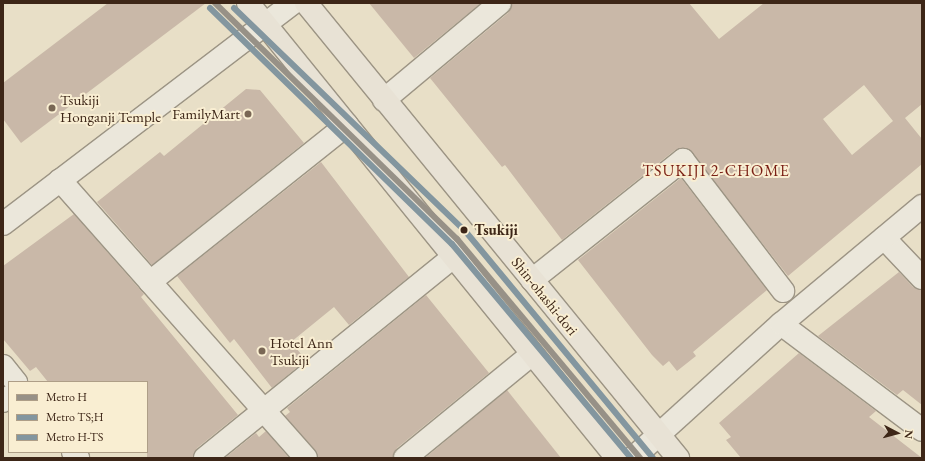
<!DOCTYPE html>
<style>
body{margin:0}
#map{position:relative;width:925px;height:461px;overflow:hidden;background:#e8dfc7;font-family:"EB Garamond",serif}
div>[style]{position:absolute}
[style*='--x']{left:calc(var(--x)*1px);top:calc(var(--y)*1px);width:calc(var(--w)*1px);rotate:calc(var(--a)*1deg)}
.building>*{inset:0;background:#c9b8a8}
.roads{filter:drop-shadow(1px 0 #9c9484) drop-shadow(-1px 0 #9c9484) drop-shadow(0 1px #9c9484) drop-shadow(0 -1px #9c9484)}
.minor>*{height:22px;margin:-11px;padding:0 11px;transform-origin:11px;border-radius:11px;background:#ebe7db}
.major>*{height:22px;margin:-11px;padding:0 11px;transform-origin:11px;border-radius:11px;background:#e8e2d5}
.metro-1>*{height:6px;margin:-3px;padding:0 3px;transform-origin:3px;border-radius:3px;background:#979187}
.metro-2>*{height:6px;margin:-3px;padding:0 3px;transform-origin:3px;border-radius:3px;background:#83969f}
.metro-3>*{height:6px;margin:-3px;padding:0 3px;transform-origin:3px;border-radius:3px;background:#83969f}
.dots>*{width:11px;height:11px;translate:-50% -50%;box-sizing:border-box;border:2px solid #f9eed2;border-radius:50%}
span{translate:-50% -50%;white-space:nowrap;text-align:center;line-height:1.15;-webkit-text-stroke:4px #f9eed2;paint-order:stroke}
.poi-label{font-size:15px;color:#3d2617}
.left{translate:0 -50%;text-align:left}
.right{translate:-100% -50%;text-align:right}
.stop-label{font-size:15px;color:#3d2617;font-weight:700}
.street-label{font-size:15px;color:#3d2617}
.neighbourhood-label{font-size:16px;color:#7a1f14;letter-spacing:1px}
.frame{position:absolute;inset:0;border:4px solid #3d2617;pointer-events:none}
.legend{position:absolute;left:8px;top:381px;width:140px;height:72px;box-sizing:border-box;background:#f9eed2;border:1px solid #ae9e87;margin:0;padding:5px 7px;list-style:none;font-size:12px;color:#3d2617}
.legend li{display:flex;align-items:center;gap:8px;height:20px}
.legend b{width:20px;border:1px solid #ae9e87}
.north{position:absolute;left:877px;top:413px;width:40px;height:40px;-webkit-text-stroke:3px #f9eed2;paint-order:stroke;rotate:96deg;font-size:11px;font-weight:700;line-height:16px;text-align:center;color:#3d2617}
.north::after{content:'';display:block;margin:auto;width:14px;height:18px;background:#3d2617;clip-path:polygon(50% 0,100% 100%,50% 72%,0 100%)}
</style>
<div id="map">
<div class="building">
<i style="clip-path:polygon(108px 3px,206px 3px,21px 143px,3px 119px,3px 83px)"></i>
<i style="clip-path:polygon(369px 3px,481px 3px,414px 58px)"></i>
<i style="clip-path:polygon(evenodd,512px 3px,689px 3px,719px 39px,764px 3px,922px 3px,922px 104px,905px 118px,922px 139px,922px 164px,788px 276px,687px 148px,675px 150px,562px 240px,505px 165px,502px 167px,430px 78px,508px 13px,512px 3px,864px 85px,893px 121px,852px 155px,823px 119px,864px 85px)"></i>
<i style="clip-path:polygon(246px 89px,260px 90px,304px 143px,152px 265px,97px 202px,160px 152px,164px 156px)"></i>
<i style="clip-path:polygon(321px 162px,409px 277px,349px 325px,334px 307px,291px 342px,306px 360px,272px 388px,234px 339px,230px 343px,177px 276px)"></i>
<i style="clip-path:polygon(681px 178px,767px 290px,693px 352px,696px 356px,677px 371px,669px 361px,663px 366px,652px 355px,578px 260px)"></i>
<i style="clip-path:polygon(74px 214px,144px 294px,141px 297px,238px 415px,197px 448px,193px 458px,147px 458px,147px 382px,48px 382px,36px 367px,30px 371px,3px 339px,3px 266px)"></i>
<i style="clip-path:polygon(899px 272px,913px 287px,922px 290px,922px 405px,903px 390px,897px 395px,818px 336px)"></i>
<i style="clip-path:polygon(426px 295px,489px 373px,397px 448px,393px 458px,318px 458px,315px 450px,285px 416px,290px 412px,287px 408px)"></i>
<i style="clip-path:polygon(799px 353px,876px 411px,869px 417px,922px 458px,741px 458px,726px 440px,731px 437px,719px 423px)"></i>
<i style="clip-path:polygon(507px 390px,561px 458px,425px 458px)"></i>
<i style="clip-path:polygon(266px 431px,289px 458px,225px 458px,256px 433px,259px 437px)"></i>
</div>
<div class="roads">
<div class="minor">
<i style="--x:384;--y:100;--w:151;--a:-39.9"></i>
<i style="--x:60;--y:180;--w:371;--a:48.5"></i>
<i style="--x:3;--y:224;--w:365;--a:-37.3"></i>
<i style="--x:884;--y:238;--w:55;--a:46.5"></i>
<i style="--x:532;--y:280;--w:193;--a:-38.5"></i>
<i style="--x:683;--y:160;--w:165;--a:52.6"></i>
<i style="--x:150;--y:282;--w:252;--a:-38.6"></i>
<i style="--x:781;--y:324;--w:176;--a:36.9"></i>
<i style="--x:3;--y:366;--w:21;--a:51"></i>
<i style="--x:3;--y:401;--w:7;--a:-34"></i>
<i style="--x:73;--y:452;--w:8;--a:50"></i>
<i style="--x:205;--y:458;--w:319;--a:-39"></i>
<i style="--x:405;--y:458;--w:164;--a:-39.3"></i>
<i style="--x:633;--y:458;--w:200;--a:-42.2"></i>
<i style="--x:781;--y:324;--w:184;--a:-39.9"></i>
</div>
<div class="major">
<i style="--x:248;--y:3;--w:586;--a:50.96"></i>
<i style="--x:306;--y:3;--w:588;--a:50.73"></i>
</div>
</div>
<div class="metro-1">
<i style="--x:215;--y:3;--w:338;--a:44.3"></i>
<i style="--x:457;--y:239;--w:285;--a:50.1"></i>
</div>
<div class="metro-2">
<i style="--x:210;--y:8;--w:338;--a:44.3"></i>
<i style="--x:452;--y:244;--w:279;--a:50.1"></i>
</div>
<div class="metro-3">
<i style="--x:234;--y:8;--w:322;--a:44"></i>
<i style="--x:466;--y:232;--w:293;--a:50.4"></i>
</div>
<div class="dots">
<i style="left:52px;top:108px;background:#796755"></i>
<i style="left:248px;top:114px;background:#796755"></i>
<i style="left:464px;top:230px;background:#3d2617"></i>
<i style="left:262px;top:351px;background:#796755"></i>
</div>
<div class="poi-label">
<span class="left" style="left:60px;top:108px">Tsukiji<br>Honganji Temple</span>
<span class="right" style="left:240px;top:114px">FamilyMart</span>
<span class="left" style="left:270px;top:351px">Hotel Ann<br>Tsukiji</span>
</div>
<div class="stop-label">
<span class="left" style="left:474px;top:230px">Tsukiji</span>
</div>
<div class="street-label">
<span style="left:545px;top:296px;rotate:51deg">Shin-ohashi-dori</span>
</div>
<div class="neighbourhood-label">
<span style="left:716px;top:171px">TSUKIJI 2-CHOME</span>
</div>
<div class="frame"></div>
<ul class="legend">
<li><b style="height:5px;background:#979187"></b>Metro H</li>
<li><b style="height:5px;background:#83969f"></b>Metro TS;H</li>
<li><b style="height:5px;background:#83969f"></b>Metro H-TS</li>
</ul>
<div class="north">N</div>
</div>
